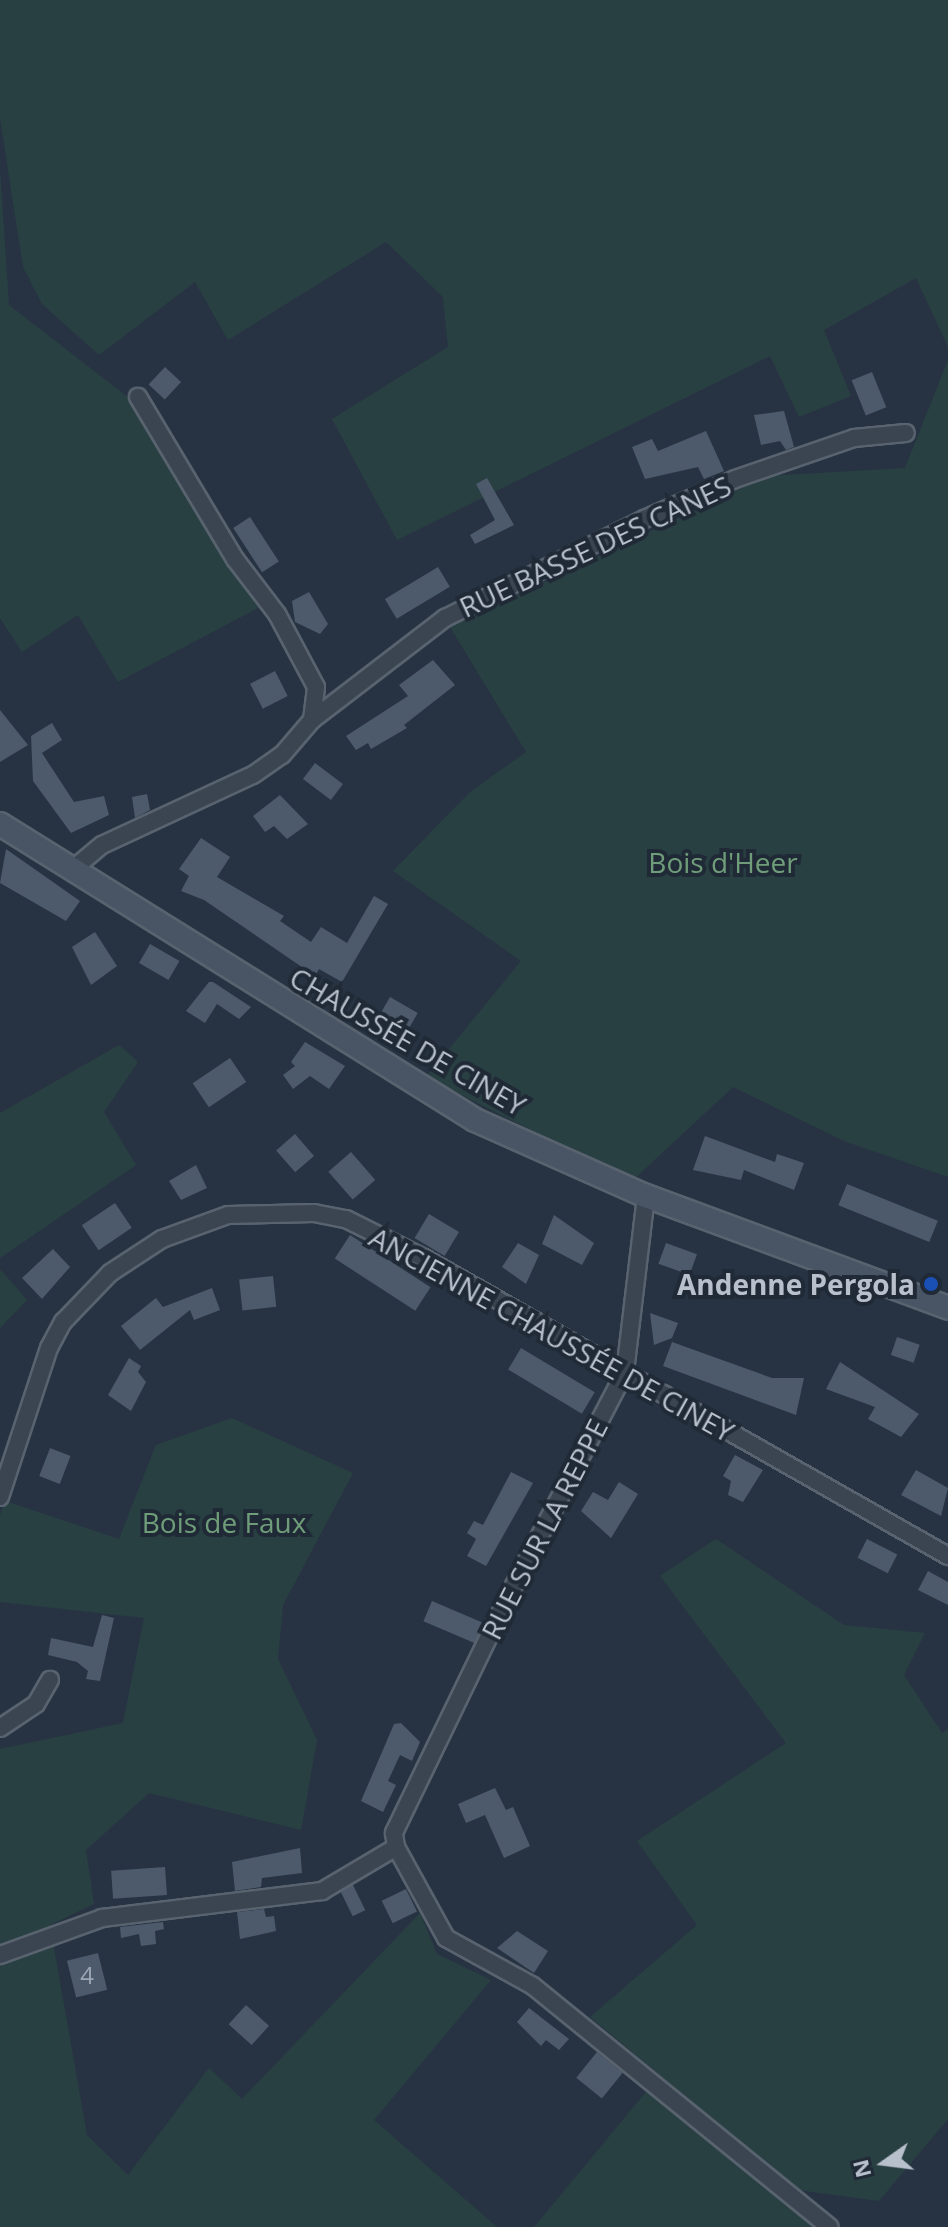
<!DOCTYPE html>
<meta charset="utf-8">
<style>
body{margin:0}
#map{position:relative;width:948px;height:2227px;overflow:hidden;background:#273342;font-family:"Open Sans",sans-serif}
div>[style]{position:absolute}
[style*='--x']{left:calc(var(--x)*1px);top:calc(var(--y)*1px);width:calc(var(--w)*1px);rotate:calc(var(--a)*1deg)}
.green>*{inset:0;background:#294043}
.building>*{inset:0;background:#4d5a6b;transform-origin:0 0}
.roads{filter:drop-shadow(2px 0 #59636f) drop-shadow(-2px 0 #59636f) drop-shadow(0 2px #59636f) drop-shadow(0 -2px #59636f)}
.street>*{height:16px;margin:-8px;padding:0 8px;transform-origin:8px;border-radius:8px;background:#3b4552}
.secondary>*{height:22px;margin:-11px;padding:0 11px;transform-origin:11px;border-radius:11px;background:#495465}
.dots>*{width:22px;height:22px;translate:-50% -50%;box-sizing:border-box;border:4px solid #202a37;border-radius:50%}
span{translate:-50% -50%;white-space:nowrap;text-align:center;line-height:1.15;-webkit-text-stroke:8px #202a37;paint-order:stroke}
.number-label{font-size:24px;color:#9da6b4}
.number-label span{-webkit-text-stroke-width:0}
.street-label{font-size:28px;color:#b8c0cc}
.park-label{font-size:28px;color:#6f9d79}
.poi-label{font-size:28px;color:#b8c0cc;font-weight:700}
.right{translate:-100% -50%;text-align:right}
.north{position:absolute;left:844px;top:2123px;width:80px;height:80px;-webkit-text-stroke:6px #202a37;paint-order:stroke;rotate:256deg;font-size:22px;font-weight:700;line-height:32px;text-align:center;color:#b8c0cc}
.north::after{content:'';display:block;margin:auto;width:28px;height:36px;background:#b8c0cc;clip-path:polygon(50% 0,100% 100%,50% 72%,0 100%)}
</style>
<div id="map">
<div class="green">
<i style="clip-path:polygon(0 0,948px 0,948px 347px,916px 278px,824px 330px,851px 396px,799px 417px,770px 356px,397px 540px,332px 419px,448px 347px,443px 297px,386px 242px,228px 340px,195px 282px,99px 355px,42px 304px,23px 267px,0 118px)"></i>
<i style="clip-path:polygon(0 169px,9px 305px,138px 405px,258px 608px,118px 682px,78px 615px,22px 652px,0 618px)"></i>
<i style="clip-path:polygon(948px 360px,948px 1177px,844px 1141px,733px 1087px,632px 1181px,426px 1077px,521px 961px,393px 871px,469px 793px,526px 752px,450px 627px,766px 476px,905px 468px)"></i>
<i style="clip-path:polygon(119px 1045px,138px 1062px,104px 1112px,136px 1165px,0 1258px,0 1113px)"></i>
<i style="clip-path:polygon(0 1269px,27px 1300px,0 1328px)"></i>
<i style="clip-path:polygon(232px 1418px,353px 1473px,283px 1605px,278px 1659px,317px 1740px,301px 1830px,149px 1793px,86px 1850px,94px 1904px,50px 1925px,87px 2135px,128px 2175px,209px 2068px,242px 2099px,420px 1913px,437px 1954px,491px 1980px,374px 2120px,497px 2227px,0 2227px,0 1749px,123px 1723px,144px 1618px,0 1602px,0 1515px,5px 1501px,119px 1539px,156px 1445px)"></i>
<i style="clip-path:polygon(716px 1539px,844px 1625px,925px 1633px,904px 1675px,942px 1733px,948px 1729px,948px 2119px,879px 2201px,798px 2190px,590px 2017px,697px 1925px,637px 1841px,786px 1743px,660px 1576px)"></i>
<i style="clip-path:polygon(650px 2087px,815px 2227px,534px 2227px)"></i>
</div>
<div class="building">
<i style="left:165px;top:367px;width:22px;height:24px;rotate:43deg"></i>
<i style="left:872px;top:372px;width:38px;height:22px;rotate:68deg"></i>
<i style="clip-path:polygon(784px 411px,794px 447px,786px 450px,780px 441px,761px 445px,754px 415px)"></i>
<i style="clip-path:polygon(706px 431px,724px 471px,704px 479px,698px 467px,645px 479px,632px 447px,652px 439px,658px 451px)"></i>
<i style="clip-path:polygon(487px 478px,514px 525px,475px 544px,470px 535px,495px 520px,476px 484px)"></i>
<i style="left:250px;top:517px;width:53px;height:20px;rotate:57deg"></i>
<i style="left:438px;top:567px;width:23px;height:62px;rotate:59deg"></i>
<i style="clip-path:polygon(309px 592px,328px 624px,320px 634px,295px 622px,292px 601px)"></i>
<i style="clip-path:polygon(433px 660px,455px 685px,404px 725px,407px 728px,371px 749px,368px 743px,356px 750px,346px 736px,408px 696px,399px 685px)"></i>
<i style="left:275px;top:671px;width:28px;height:28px;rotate:63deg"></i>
<i style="clip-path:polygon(0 710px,28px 745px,0 762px)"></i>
<i style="clip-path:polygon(52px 723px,62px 740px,42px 753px,74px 802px,104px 796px,109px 815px,71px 833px,33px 781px,31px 736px)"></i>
<i style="left:315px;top:763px;width:35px;height:20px;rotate:37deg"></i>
<i style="clip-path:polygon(147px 794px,150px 810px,135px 818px,132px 797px)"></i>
<i style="clip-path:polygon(280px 795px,308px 824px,287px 839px,274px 826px,265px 832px,253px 816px)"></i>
<i style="clip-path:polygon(201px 838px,230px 857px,217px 877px,284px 916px,280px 921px,311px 942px,321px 927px,347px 943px,374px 896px,388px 904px,342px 982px,319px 969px,315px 976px,204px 900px,181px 891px,189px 876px,179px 869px)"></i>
<i style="clip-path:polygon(6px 849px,80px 901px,66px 921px,0 883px)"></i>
<i style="clip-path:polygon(95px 932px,117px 966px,91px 985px,72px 947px)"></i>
<i style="left:150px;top:944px;width:34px;height:22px;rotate:30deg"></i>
<i style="clip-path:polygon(209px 982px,213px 982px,251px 1007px,239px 1019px,217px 1004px,205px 1023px,186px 1011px)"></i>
<i style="left:390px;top:997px;width:32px;height:27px;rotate:30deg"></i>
<i style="clip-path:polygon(305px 1042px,345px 1066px,329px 1089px,310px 1076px,293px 1089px,283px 1075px,295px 1066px,291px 1062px)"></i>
<i style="left:230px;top:1058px;width:29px;height:45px;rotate:56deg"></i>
<i style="left:295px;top:1134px;width:29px;height:25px;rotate:49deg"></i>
<i style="clip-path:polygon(705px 1136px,775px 1162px,777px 1154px,804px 1163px,794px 1190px,744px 1170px,741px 1180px,693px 1170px)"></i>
<i style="left:351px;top:1152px;width:37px;height:30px;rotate:49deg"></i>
<i style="clip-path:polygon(196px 1165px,207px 1188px,181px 1200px,169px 1181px)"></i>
<i style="left:847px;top:1184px;width:98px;height:23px;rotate:22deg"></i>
<i style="left:115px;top:1203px;width:30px;height:40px;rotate:56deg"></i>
<i style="left:429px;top:1214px;width:35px;height:28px;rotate:31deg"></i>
<i style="clip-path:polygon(554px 1215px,594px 1243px,582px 1265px,542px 1244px)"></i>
<i style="left:350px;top:1235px;width:96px;height:28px;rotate:33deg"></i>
<i style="clip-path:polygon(518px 1243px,539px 1255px,526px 1284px,502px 1267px)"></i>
<i style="left:666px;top:1243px;width:33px;height:22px;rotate:20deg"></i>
<i style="clip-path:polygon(53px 1249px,70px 1267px,42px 1299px,22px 1278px)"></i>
<i style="left:273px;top:1276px;width:31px;height:34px;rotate:84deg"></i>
<i style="clip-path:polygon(212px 1288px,220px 1310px,194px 1320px,190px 1310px,140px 1350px,121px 1326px,156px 1298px,163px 1307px)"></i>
<i style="clip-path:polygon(650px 1313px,678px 1323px,672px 1338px,654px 1345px)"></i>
<i style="left:897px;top:1337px;width:24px;height:19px;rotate:19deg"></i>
<i style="clip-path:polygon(672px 1342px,772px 1378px,804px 1378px,796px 1415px,663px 1366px)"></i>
<i style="left:521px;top:1348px;width:86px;height:25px;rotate:31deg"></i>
<i style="clip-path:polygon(129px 1358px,141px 1366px,138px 1372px,146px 1382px,131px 1411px,108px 1395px)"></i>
<i style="clip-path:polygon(840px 1362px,919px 1414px,901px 1437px,868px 1419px,875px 1407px,826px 1389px)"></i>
<i style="left:50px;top:1448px;width:22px;height:30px;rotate:21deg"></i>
<i style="clip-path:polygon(735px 1455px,763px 1470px,743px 1502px,728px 1495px,731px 1481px,723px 1476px)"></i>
<i style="clip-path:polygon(916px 1470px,948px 1488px,941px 1516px,901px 1495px)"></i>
<i style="clip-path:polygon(511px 1472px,533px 1483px,486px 1566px,467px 1556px,476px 1539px,467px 1533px,474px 1521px,483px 1525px)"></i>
<i style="clip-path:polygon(619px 1482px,638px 1494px,611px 1538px,581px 1511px,593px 1492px,608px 1500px)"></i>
<i style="left:867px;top:1539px;width:34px;height:21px;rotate:27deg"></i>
<i style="clip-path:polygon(928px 1571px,948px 1582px,948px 1605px,918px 1590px)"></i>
<i style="left:432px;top:1601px;width:56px;height:22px;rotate:23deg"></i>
<i style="clip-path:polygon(102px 1615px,114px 1618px,100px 1681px,86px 1679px,88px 1671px,77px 1662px,48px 1655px,51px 1638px,93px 1647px)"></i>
<i style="clip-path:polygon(401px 1723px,420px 1742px,412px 1761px,400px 1755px,388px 1781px,396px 1785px,383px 1812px,361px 1801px,394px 1724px)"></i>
<i style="clip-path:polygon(495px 1788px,506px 1810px,513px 1807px,530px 1846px,504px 1858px,485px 1815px,466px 1823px,458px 1804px)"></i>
<i style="clip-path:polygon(300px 1848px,302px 1873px,262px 1878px,261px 1887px,235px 1891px,232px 1862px)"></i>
<i style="left:165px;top:1867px;width:28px;height:54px;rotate:86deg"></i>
<i style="left:353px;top:1885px;width:28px;height:14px;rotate:64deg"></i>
<i style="left:406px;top:1889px;width:25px;height:27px;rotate:64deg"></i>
<i style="clip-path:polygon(264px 1909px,266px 1917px,274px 1916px,276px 1931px,240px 1939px,237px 1912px)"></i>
<i style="clip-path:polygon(163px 1922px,164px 1929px,155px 1931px,156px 1944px,141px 1946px,139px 1934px,121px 1938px,120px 1927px)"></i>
<i style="clip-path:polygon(517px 1931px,548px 1951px,534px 1973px,497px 1948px)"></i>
<i style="left:98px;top:1953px;width:38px;height:32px;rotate:76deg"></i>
<i style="left:246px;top:2005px;width:31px;height:26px;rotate:42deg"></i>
<i style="clip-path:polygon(529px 2008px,569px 2039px,559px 2050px,546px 2040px,541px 2046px,517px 2022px)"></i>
<i style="left:597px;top:2052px;width:33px;height:33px;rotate:39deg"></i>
</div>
<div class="roads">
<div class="street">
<i style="--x:312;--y:720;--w:168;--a:-37.5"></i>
<i style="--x:445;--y:618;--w:222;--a:-26.4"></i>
<i style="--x:644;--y:519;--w:99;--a:-23.7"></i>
<i style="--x:735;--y:479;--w:126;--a:-19"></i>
<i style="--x:854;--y:438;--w:52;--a:-5.5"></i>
<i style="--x:72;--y:870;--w:39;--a:-40"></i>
<i style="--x:102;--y:845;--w:166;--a:-24.9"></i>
<i style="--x:253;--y:775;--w:35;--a:-35"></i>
<i style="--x:282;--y:755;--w:46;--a:-49.4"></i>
<i style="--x:312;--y:720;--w:33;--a:-83"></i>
<i style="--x:316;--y:687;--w:83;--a:-118.1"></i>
<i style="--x:277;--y:614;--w:69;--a:-127.4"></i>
<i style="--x:235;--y:559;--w:189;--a:-120.9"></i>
<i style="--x:646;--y:1196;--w:177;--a:96.8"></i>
<i style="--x:625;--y:1372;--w:258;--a:117.5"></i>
<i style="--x:506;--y:1601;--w:258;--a:115.8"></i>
<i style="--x:394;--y:1833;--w:14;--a:82"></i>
<i style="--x:396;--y:1847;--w:104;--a:61.2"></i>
<i style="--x:446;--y:1938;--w:99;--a:28.9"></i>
<i style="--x:533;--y:1986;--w:382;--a:39.1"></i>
<i style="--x:0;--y:1497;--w:157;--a:-71.8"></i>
<i style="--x:49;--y:1348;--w:30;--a:-62"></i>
<i style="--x:63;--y:1322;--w:68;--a:-46.2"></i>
<i style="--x:110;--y:1273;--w:62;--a:-33.2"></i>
<i style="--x:162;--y:1239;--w:70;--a:-20"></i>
<i style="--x:228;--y:1215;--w:86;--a:-1.3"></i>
<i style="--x:314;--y:1213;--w:33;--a:11"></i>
<i style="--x:346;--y:1219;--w:87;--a:26.6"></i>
<i style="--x:424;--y:1258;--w:603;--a:29.63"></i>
<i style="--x:0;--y:1728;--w:43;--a:-33.7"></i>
<i style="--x:36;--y:1704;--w:28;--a:-60"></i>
<i style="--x:0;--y:1955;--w:109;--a:-19.9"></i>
<i style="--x:102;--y:1918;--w:222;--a:-7"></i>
<i style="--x:322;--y:1891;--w:86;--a:-30.7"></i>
</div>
<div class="secondary">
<i style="--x:0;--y:824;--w:560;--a:31.93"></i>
<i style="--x:475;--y:1120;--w:187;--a:24"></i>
<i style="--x:646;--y:1196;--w:322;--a:20.3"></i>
</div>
</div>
<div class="dots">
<i style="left:931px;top:1284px;background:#1a4fb4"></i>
</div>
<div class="number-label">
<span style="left:87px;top:1975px">4</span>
</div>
<div class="street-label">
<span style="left:595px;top:546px;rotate:-25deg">RUE BASSE DES CANES</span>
<span style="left:408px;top:1041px;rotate:30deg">CHAUSSÉE DE CINEY</span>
<span style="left:552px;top:1334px;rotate:29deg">ANCIENNE CHAUSSÉE DE CINEY</span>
<span style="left:544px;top:1529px;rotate:-63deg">RUE SUR LA REPPE</span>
</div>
<div class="park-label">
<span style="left:723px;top:862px">Bois d'Heer</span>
<span style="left:224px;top:1522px">Bois de Faux</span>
</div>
<div class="poi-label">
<span class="right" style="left:915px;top:1284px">Andenne Pergola</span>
</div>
<div class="north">N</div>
</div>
